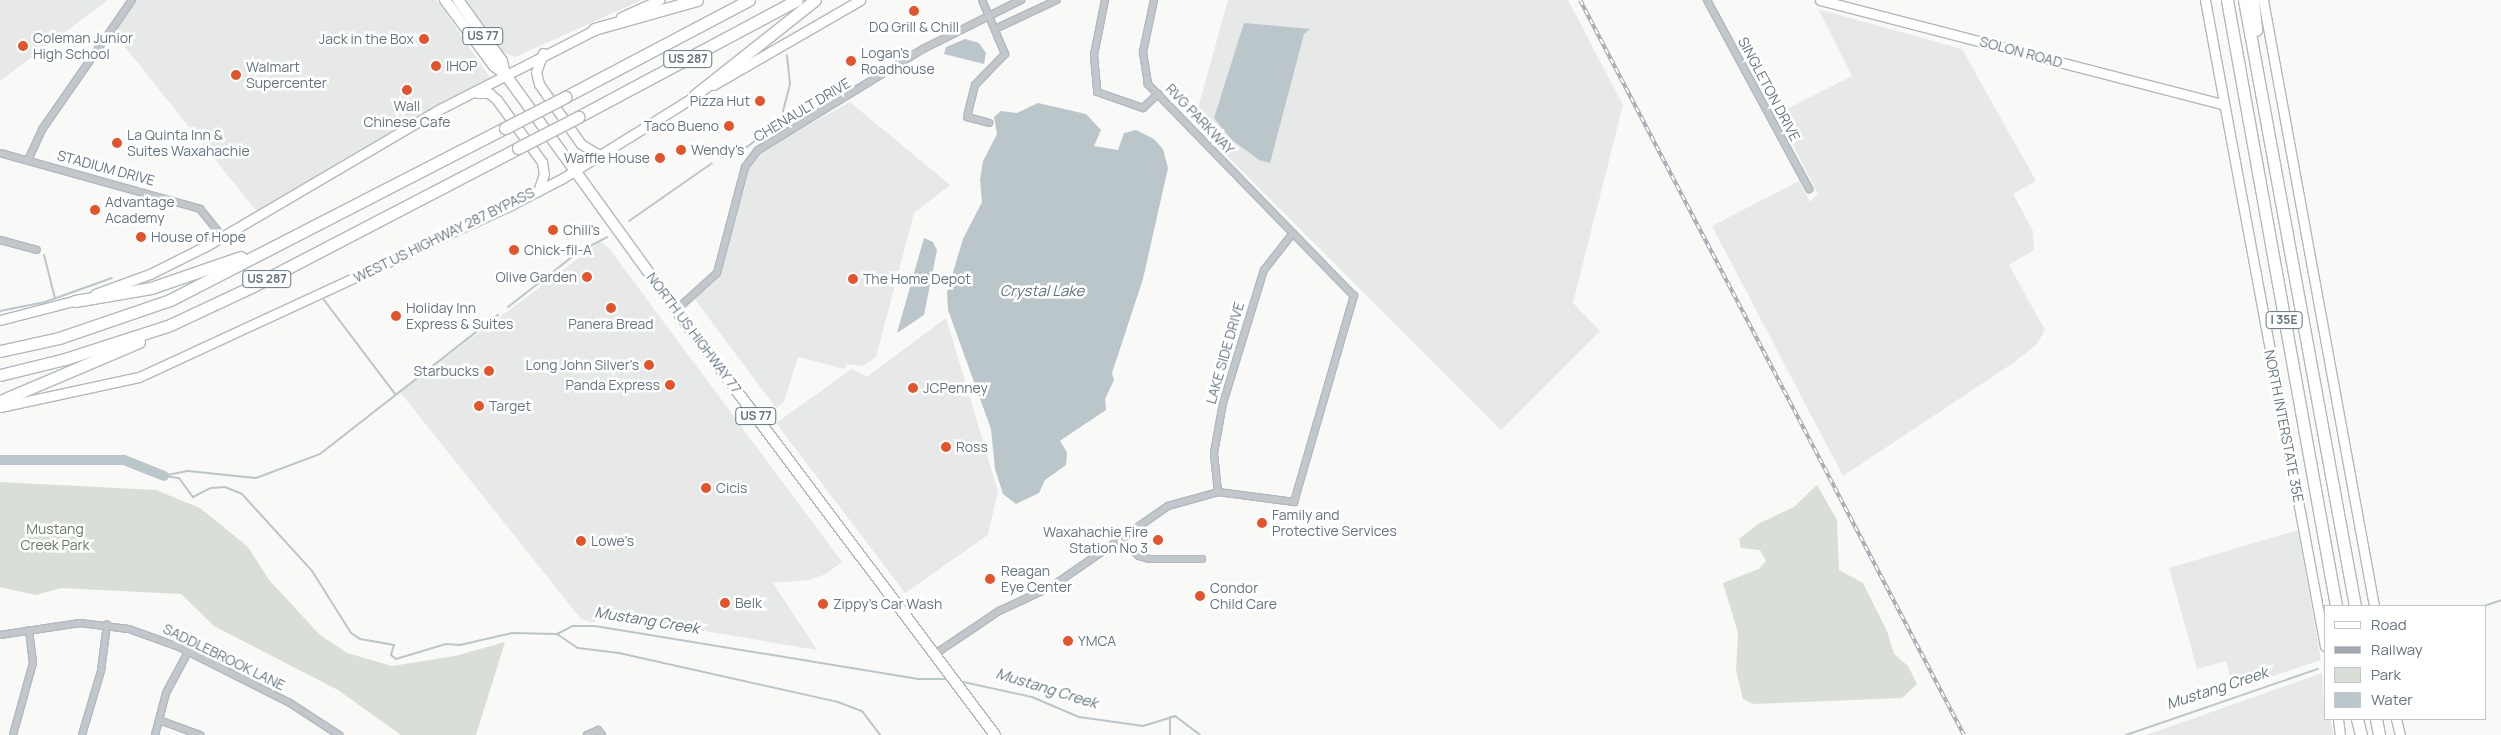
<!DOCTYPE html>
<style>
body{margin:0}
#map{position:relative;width:2501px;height:735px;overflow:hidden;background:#f9f9f7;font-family:Manrope,sans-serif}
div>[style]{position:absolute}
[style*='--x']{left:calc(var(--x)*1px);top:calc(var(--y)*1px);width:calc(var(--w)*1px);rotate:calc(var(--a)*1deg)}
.built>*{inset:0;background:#e7e8e8}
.green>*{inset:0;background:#d9ded6}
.water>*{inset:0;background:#bac6ca}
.stream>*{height:2px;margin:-1px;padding:0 1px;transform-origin:1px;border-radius:1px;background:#bac6ca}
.river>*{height:10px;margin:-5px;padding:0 5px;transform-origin:5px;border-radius:5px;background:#bac6ca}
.roads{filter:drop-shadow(1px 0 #b2b9be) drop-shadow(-1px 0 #b2b9be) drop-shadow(0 1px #b2b9be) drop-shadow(0 -1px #b2b9be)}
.street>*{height:6px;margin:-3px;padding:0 3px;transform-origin:3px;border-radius:3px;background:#c2c7cb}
.secondary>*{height:9px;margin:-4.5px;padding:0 4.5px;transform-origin:4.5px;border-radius:4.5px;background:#fff}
.primary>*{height:10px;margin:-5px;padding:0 5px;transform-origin:5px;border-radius:5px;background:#fff}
.highway>*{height:11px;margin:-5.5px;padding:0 5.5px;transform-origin:5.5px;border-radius:5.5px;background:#fff}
.rail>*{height:4px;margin-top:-2px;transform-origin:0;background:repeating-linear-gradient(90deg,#fff 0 5.5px,#a1a9af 0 11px);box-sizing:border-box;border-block:1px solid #a1a9af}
.bridges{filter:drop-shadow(1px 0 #b3b8bc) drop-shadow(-1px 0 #b3b8bc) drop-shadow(0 1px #b3b8bc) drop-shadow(0 -1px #b3b8bc)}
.highway-bridge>*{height:11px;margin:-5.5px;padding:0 5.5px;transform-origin:5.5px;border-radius:5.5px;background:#fff}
.dots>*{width:14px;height:14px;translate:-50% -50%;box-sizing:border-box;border:2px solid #fff;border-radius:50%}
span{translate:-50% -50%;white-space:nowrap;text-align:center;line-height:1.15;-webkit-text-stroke:5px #fff;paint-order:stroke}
.shield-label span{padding:1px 4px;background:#fff;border:1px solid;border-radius:4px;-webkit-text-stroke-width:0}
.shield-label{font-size:12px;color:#647582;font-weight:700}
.poi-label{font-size:14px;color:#647582}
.left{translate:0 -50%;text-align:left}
.right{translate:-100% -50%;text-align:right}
.street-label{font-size:14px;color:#647582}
.park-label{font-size:14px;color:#677a63}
.water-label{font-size:15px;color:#5e747c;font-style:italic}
.legend{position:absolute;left:2324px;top:605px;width:162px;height:115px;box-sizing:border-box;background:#fff;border:1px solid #c1c8cd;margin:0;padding:6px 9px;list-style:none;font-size:15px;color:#647582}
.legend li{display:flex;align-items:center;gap:10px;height:25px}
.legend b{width:25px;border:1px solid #c1c8cd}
</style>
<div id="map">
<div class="built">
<i style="clip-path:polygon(0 0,108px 0,0 81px)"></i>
<i style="clip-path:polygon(138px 0,437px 0,491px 79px,257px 212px,113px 32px)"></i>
<i style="clip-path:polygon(465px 0,642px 0,515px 57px,504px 53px)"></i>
<i style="clip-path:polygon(1228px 0,1568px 0,1623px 105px,1573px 303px,1600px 331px,1501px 430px,1194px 123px)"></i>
<i style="clip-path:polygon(1818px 9px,1962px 49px,2036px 181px,2013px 194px,2033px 231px,2034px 250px,2009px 265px,2045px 330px,2037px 344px,2013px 363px,1843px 476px,1712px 226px,1799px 181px,1810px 202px,1818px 194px,1777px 114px,1852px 76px)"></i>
<i style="clip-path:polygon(850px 102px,950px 185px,914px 213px,876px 357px,863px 366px,847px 364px,845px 369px,798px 357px,784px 402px,776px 408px,691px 294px,713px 273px,737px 181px,762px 151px)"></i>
<i style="clip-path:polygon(600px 242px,608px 247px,842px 562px,826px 574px,808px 580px,773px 583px,817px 650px,605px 614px,592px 623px,581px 619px,400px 392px)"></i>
<i style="clip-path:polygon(946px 318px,998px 491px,988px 535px,905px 593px,776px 423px,852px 369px,867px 377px)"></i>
<i style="clip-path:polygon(2298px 530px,2321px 660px,2233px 689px,2226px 661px,2197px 669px,2169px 568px)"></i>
<i style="clip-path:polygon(2322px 673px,2325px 719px,2330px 719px,2334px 735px,2146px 735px)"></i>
</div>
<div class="green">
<i style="clip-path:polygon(0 482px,156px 490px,200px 508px,248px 547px,269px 580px,320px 635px,347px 653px,392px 666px,455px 656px,505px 642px,476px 735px,401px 735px,338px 690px,214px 626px,181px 594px,61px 588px,36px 595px,0 587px)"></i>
<i style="clip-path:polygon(1817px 485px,1837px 520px,1839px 570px,1863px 583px,1887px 631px,1894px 654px,1908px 666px,1917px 684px,1902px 698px,1754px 704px,1743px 699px,1736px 670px,1738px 633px,1723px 583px,1759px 569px,1766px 561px,1760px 550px,1741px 548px,1739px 539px,1758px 524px,1794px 507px)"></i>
</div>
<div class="water">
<i style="clip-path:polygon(1244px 23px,1310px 29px,1304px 34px,1270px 163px,1259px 160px,1232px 140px,1214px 118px)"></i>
<i style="clip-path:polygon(965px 39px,979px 43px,986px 53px,984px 64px,944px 54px,946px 47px)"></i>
<i style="clip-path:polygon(1038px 103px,1086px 114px,1101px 130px,1094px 146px,1118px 150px,1124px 133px,1136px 130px,1154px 139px,1163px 149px,1168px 168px,1143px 279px,1112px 373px,1114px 380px,1105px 399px,1106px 410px,1064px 438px,1060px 441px,1067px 452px,1066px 465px,1045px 480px,1039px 493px,1016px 504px,1003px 494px,995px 469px,991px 429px,948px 310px,947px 292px,963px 239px,982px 202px,980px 180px,983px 161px,997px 134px,994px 117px,1001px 111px,1017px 113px)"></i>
<i style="clip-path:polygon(924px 238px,933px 242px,937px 250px,924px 315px,897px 333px)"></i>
</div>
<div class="stream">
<i style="--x:722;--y:157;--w:20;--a:-18"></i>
<i style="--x:741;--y:151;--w:48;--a:-35.7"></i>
<i style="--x:780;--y:123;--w:40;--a:-75.6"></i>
<i style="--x:790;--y:84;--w:29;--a:-96"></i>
<i style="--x:629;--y:221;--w:101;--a:-34.9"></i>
<i style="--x:44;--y:255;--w:44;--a:75.7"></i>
<i style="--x:324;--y:300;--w:118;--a:52.9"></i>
<i style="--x:508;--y:307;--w:88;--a:-38"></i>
<i style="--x:577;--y:253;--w:34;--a:-28"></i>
<i style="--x:0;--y:311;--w:46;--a:-11.3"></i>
<i style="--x:45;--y:302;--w:71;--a:-19.7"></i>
<i style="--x:167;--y:475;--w:21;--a:-11"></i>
<i style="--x:188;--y:471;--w:68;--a:5.9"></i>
<i style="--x:256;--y:478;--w:68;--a:-20.6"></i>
<i style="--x:320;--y:454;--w:226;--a:-38"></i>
<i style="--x:164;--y:476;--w:15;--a:8"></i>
<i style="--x:179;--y:478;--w:24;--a:54"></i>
<i style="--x:193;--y:497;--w:20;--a:-27"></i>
<i style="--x:211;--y:488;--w:14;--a:-4"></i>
<i style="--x:225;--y:487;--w:18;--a:22"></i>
<i style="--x:242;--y:494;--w:104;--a:47.7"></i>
<i style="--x:312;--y:571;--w:73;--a:57.8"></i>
<i style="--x:351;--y:633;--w:11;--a:34"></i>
<i style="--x:360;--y:639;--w:35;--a:10"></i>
<i style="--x:394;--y:645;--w:10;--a:107"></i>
<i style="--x:391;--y:655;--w:6;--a:39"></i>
<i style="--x:396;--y:659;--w:52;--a:-16.7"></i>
<i style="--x:446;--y:644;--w:14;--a:4"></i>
<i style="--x:460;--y:645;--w:53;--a:-13"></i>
<i style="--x:512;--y:633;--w:45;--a:1.3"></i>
<i style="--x:557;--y:634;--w:18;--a:-27"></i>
<i style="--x:573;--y:626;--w:22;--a:0"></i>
<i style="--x:595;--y:626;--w:326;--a:9.3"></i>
<i style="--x:917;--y:679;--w:30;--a:0"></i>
<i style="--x:2484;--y:606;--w:18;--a:-19"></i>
<i style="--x:557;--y:634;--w:25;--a:34"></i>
<i style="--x:578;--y:648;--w:41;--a:7"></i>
<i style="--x:619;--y:653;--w:224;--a:12.6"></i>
<i style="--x:838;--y:702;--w:26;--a:21"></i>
<i style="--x:862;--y:711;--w:30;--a:53"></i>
<i style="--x:959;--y:681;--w:75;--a:12.4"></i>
<i style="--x:1032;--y:697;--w:51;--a:23.1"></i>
<i style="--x:1079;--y:717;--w:65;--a:8"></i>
<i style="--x:1143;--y:726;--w:34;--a:-17"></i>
<i style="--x:1175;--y:716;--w:31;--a:37"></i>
<i style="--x:1170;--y:735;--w:18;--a:-90"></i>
<i style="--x:2126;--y:735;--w:203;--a:-19"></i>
</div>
<div class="river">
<i style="--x:0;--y:460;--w:124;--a:0"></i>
<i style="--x:124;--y:460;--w:43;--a:21.8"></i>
</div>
<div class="roads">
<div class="street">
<i style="--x:982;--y:0;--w:59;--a:66.9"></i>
<i style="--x:1005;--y:54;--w:43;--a:134.1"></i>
<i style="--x:975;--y:85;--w:33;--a:104"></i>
<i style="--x:967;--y:117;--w:23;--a:15"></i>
<i style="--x:1105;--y:0;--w:56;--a:101.3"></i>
<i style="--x:1094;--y:55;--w:37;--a:85"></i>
<i style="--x:1097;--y:92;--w:49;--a:19.2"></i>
<i style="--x:1143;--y:108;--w:21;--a:-43"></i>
<i style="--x:1707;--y:0;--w:215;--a:61.6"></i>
<i style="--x:995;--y:29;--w:68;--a:-25.1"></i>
<i style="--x:0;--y:153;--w:208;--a:15.6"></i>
<i style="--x:200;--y:209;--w:35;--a:51"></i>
<i style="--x:28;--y:160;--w:35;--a:-65"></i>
<i style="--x:43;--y:128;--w:156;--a:-55.2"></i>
<i style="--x:0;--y:240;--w:38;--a:15"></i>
<i style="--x:676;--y:310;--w:55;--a:-42.1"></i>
<i style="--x:717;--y:273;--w:110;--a:-75.2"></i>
<i style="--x:745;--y:167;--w:21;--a:-53"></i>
<i style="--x:758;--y:150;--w:193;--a:-31.5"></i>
<i style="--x:923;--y:49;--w:110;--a:-26.6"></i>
<i style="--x:1218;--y:492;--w:39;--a:-96"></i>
<i style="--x:1214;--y:453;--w:51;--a:-79.8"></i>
<i style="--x:1223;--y:403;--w:139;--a:-72.9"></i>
<i style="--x:1264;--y:270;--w:47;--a:-51.9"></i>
<i style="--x:1121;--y:540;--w:24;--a:42"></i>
<i style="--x:1139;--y:556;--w:10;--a:17"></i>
<i style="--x:1149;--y:559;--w:53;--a:0"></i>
<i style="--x:0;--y:635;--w:81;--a:-8.5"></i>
<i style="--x:80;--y:623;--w:49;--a:7"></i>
<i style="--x:129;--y:629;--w:53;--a:19.8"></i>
<i style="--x:179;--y:647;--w:124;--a:26.8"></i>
<i style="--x:290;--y:703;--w:59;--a:33.1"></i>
<i style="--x:935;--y:654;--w:77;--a:-33.9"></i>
<i style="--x:999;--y:611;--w:57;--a:-24.8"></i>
<i style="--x:1051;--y:587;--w:142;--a:-34.7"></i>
<i style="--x:1168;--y:506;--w:52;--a:-15.6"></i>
<i style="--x:1218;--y:492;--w:77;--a:7.5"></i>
<i style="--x:1294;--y:502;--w:215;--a:-73.8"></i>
<i style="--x:1354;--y:296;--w:296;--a:-134.2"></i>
<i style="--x:1148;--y:84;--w:32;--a:-99"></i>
<i style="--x:1143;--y:52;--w:53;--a:-78.1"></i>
<i style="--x:159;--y:720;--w:44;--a:20.1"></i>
<i style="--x:13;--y:735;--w:75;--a:-74.5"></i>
<i style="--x:33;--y:663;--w:33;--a:-97"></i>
<i style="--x:82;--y:735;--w:67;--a:-73.5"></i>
<i style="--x:101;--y:671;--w:47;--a:-82.7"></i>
<i style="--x:155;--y:735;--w:43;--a:-75.3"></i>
<i style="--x:166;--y:693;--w:47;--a:-61.8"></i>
<i style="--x:587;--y:735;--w:12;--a:-24"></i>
<i style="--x:598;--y:730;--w:6;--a:51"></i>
</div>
<div class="secondary">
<i style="--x:1820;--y:0;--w:416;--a:14.5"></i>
<i style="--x:2205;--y:0;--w:657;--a:79.48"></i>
<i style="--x:2263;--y:0;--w:616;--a:79.62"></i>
<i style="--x:621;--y:17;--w:42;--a:-24.1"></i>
<i style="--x:543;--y:53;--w:20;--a:110"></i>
<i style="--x:536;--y:72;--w:12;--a:76"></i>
<i style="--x:539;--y:84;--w:73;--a:55"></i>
<i style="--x:581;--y:144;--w:21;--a:31"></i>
<i style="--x:713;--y:85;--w:170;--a:-30"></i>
<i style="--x:477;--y:93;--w:12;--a:0"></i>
<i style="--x:489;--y:93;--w:11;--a:41"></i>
<i style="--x:497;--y:100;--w:77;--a:54"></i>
<i style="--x:542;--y:162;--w:12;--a:81"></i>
<i style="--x:544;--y:174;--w:18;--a:109"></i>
<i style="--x:95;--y:294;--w:59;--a:-20"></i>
<i style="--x:150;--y:274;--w:65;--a:-26.6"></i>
<i style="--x:208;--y:245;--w:269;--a:-30.4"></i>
<i style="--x:440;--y:109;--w:180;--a:-27.1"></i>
<i style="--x:0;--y:320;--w:84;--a:-14.5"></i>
<i style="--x:0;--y:407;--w:142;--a:-12.2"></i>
<i style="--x:139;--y:377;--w:405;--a:-24.8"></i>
<i style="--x:507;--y:207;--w:63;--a:-27.4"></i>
<i style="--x:563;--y:178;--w:161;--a:-31.8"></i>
<i style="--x:2338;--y:719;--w:16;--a:83"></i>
<i style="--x:2396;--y:719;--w:16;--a:76"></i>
</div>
<div class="primary">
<i style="--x:445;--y:0;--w:82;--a:53.4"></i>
<i style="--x:494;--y:66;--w:14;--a:36"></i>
<i style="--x:505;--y:74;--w:291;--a:54.1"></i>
<i style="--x:676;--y:310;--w:531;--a:53.11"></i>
<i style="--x:458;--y:0;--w:75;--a:54.2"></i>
<i style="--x:502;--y:61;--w:13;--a:77"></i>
</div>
<div class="highway">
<i style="--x:2227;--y:0;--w:616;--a:79.8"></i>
<i style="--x:2244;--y:0;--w:616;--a:79.62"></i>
<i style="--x:2253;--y:0;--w:30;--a:84"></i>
<i style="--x:594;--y:29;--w:107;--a:-15.7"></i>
<i style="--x:695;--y:95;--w:153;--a:-38.4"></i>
<i style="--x:565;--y:97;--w:208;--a:-27.8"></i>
<i style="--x:578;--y:117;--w:248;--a:-28.1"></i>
<i style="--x:75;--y:301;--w:77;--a:-9.7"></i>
<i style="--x:151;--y:288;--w:95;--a:-19"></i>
<i style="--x:0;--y:351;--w:60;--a:-12.4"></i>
<i style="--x:59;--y:338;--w:117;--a:-18.9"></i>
<i style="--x:170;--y:300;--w:377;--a:-27.2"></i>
<i style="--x:0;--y:375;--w:67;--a:-13.8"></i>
<i style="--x:65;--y:359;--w:110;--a:-17.9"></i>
<i style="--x:170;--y:325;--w:89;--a:-25.1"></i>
<i style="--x:251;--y:287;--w:301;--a:-27.5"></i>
<i style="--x:0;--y:401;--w:151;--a:-23"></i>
<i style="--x:2357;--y:719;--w:16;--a:76"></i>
<i style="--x:2376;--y:719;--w:16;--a:79"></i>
</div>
</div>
<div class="rail">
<i style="--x:1580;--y:0;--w:829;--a:62.42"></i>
</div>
<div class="bridges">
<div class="highway-bridge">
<i style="--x:505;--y:128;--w:68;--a:-27.3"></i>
<i style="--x:518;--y:148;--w:68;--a:-27.3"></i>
</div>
</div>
<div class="dots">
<i style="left:914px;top:11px;background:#e5532b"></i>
<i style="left:424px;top:39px;background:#e5532b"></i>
<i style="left:23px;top:46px;background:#e5532b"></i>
<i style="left:851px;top:61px;background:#e5532b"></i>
<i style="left:436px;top:66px;background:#e5532b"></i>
<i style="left:236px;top:75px;background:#e5532b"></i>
<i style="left:407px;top:90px;background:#e5532b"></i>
<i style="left:760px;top:101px;background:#e5532b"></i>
<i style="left:729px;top:126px;background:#e5532b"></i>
<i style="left:117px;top:143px;background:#e5532b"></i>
<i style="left:681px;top:150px;background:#e5532b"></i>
<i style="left:660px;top:158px;background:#e5532b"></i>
<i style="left:95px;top:210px;background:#e5532b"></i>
<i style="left:553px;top:230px;background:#e5532b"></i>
<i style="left:141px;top:237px;background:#e5532b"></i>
<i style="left:514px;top:250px;background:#e5532b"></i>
<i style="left:587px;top:277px;background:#e5532b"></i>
<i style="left:853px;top:279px;background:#e5532b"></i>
<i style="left:611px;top:308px;background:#e5532b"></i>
<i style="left:396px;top:316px;background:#e5532b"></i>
<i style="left:649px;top:365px;background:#e5532b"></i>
<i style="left:489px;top:371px;background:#e5532b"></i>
<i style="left:670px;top:385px;background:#e5532b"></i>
<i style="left:913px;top:388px;background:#e5532b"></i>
<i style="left:479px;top:406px;background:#e5532b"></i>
<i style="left:946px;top:447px;background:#e5532b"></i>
<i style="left:706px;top:488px;background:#e5532b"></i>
<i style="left:1262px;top:523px;background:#e5532b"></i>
<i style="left:1158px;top:540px;background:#e5532b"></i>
<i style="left:581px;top:541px;background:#e5532b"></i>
<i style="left:990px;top:579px;background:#e5532b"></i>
<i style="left:1200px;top:596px;background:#e5532b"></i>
<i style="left:725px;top:603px;background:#e5532b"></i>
<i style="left:823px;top:604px;background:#e5532b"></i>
<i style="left:1068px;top:641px;background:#e5532b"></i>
</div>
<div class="shield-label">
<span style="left:483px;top:36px">US 77</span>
<span style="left:688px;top:59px">US 287</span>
<span style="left:267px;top:279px">US 287</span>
<span style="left:2284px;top:320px">I 35E</span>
<span style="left:756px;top:416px">US 77</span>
</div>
<div class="poi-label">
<span style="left:914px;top:27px">DQ Grill &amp; Chill</span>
<span class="left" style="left:33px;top:46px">Coleman Junior<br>High School</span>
<span class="right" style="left:414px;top:39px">Jack in the Box</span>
<span class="left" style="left:861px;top:61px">Logan's<br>Roadhouse</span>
<span class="left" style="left:446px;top:66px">IHOP</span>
<span class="left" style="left:246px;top:75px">Walmart<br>Supercenter</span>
<span class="right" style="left:750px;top:101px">Pizza Hut</span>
<span style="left:407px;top:114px">Wall<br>Chinese Cafe</span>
<span class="right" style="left:719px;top:126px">Taco Bueno</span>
<span class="left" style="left:127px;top:143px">La Quinta Inn &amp;<br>Suites Waxahachie</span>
<span class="left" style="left:691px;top:150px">Wendy's</span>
<span class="right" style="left:650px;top:158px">Waffle House</span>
<span class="left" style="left:105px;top:210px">Advantage<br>Academy</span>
<span class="left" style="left:563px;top:230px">Chili's</span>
<span class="left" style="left:151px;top:237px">House of Hope</span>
<span class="left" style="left:524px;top:250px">Chick-fil-A</span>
<span class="right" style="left:577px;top:277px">Olive Garden</span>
<span class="left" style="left:863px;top:279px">The Home Depot</span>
<span class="left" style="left:406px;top:316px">Holiday Inn<br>Express &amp; Suites</span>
<span style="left:611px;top:324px">Panera Bread</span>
<span class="right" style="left:639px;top:365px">Long John Silver's</span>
<span class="right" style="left:479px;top:371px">Starbucks</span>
<span class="right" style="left:660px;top:385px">Panda Express</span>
<span class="left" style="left:923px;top:388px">JCPenney</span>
<span class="left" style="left:489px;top:406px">Target</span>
<span class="left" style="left:956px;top:447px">Ross</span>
<span class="left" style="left:716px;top:488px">Cicis</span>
<span class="left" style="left:1272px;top:523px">Family and<br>Protective Services</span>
<span class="right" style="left:1148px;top:540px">Waxahachie Fire<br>Station No 3</span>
<span class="left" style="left:591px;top:541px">Lowe's</span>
<span class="left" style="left:1001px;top:579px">Reagan<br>Eye Center</span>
<span class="left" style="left:1210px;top:596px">Condor<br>Child Care</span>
<span class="left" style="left:735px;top:603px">Belk</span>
<span class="left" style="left:833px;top:604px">Zippy's Car Wash</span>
<span class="left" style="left:1078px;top:641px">YMCA</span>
</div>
<div class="street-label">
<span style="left:2021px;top:52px;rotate:15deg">SOLON ROAD</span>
<span style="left:1769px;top:89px;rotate:62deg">SINGLETON DRIVE</span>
<span style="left:802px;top:110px;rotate:-31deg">CHENAULT DRIVE</span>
<span style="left:1200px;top:119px;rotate:46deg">RVG PARKWAY</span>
<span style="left:106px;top:168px;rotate:15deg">STADIUM DRIVE</span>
<span style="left:444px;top:235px;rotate:-26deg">WEST US HIGHWAY 287 BYPASS</span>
<span style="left:694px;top:333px;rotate:53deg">NORTH US HIGHWAY 77</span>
<span style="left:1225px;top:353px;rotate:-74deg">LAKE SIDE DRIVE</span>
<span style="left:2284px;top:426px;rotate:79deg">NORTH INTERSTATE 35E</span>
<span style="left:224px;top:657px;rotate:26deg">SADDLEBROOK LANE</span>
</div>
<div class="park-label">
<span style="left:55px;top:537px">Mustang<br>Creek Park</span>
</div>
<div class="water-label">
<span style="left:1042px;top:291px">Crystal Lake</span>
<span style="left:647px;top:620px;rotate:9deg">Mustang Creek</span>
<span style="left:1047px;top:688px;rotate:17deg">Mustang Creek</span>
<span style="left:2217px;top:688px;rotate:-18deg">Mustang Creek</span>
</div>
<ul class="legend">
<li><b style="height:6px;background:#fff"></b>Road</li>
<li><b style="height:6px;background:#a1a9af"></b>Railway</li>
<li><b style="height:14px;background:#d9ded6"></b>Park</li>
<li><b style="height:14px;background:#bac6ca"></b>Water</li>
</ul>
</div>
